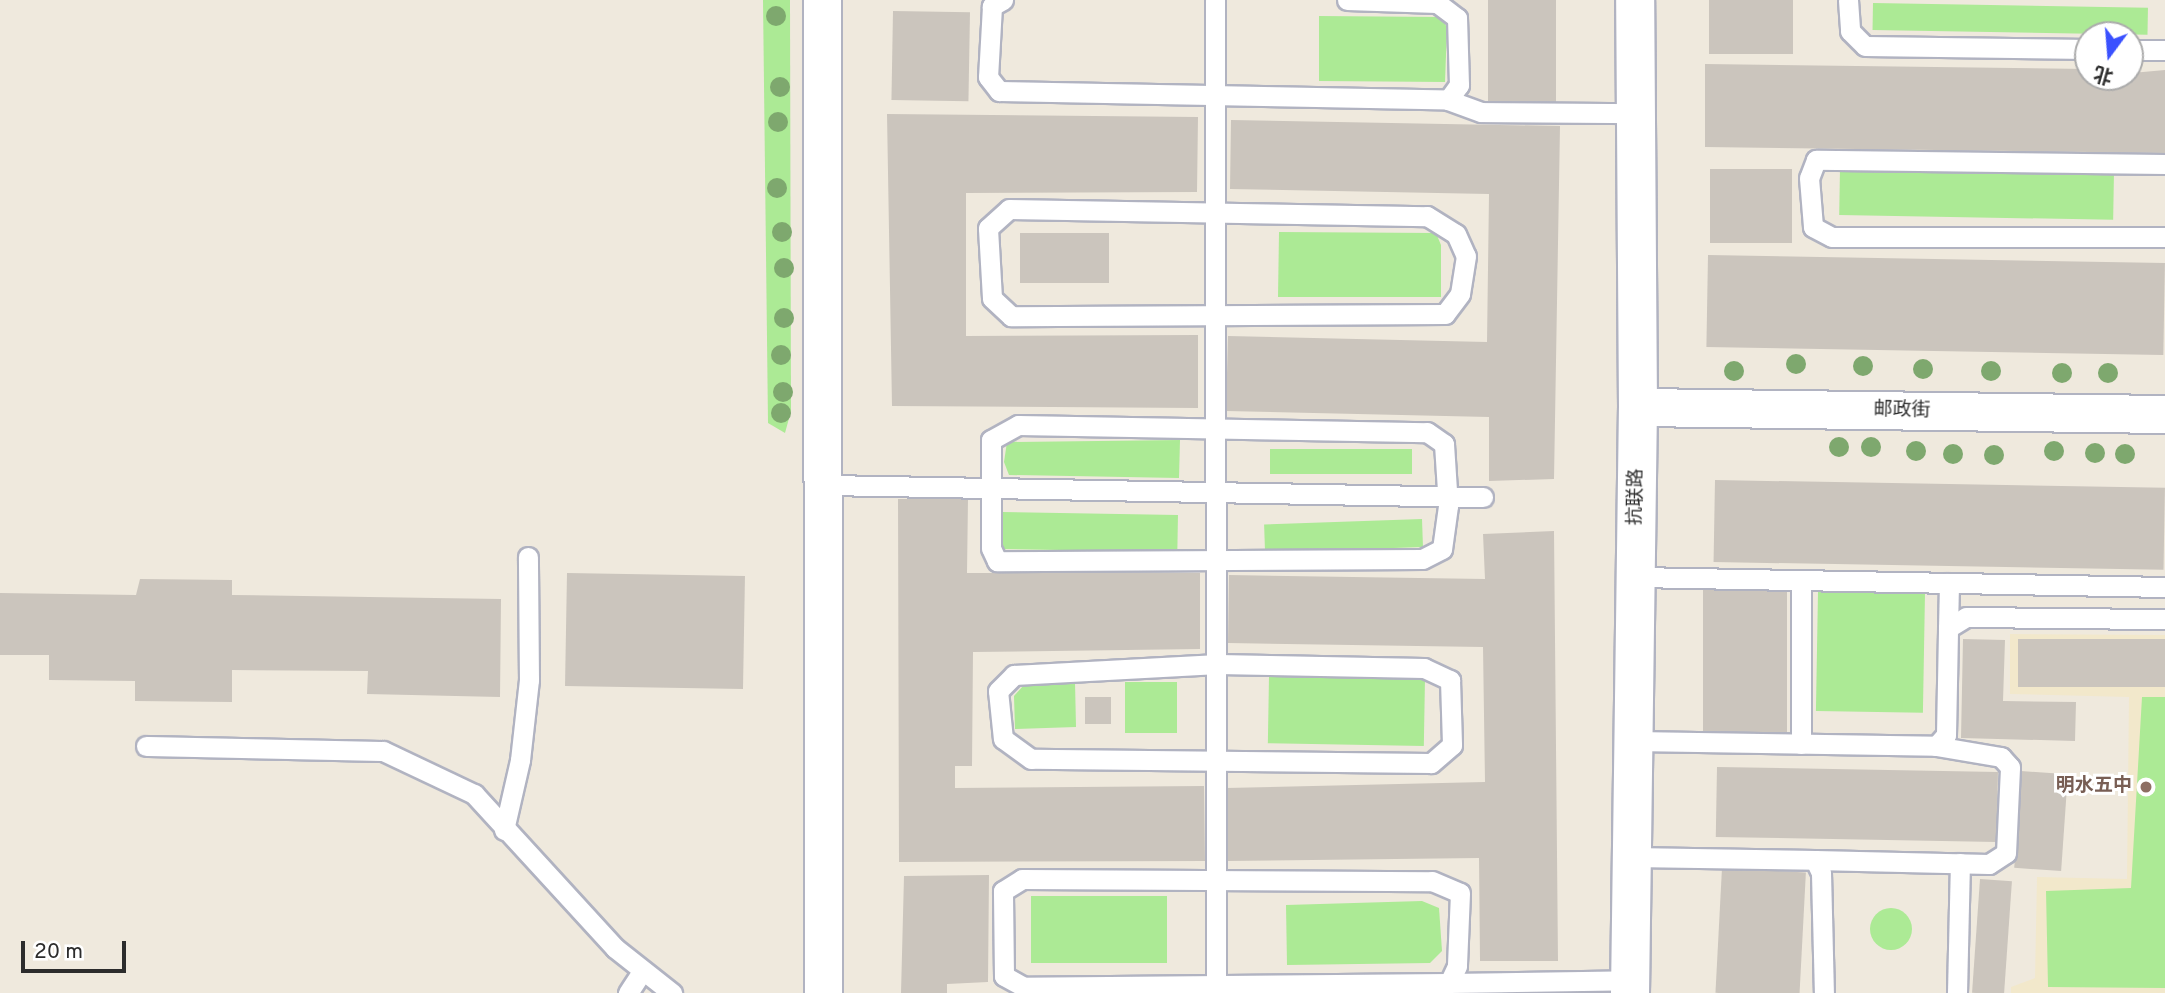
<!DOCTYPE html>
<meta charset="utf-8">
<style>
body{margin:0}
#map{position:relative;width:2165px;height:993px;overflow:hidden;background:#efe9dd;font-family:Overpass,"Noto Sans SC",sans-serif}
div>[style]{position:absolute}
[style*='--x']{left:calc(var(--x)*1px);top:calc(var(--y)*1px);width:calc(var(--w)*1px);rotate:calc(var(--a)*1deg)}
.education>*{inset:0;background:#f2e8cb}
.green>*{inset:0;background:#acea95;transform-origin:0 0}
.round{border-radius:50%}
.building>*{inset:0;background:#cbc5bd;transform-origin:0 0}
.roads{filter:drop-shadow(2px 0 #b1b3c1) drop-shadow(-2px 0 #b1b3c1) drop-shadow(0 2px #b1b3c1) drop-shadow(0 -2px #b1b3c1)}
.lane>*{height:19px;margin:-9.5px;padding:0 9.5px;transform-origin:9.5px;border-radius:9.5px;background:#fff}
.street>*{height:37px;margin:-18.5px;padding:0 18.5px;transform-origin:18.5px;border-radius:18.5px;background:#fff}
.secondary>*{height:38px;margin:-19px;padding:0 19px;transform-origin:19px;border-radius:19px;background:#fff}
.trees>*{width:20px;height:20px;margin:-10px;border-radius:50%;background:#7ea86e}
.dots>*{width:19px;height:19px;translate:-50% -50%;box-sizing:border-box;border:4px solid #fff;border-radius:50%}
span{translate:-50% -50%;white-space:nowrap;text-align:center;line-height:1.15;-webkit-text-stroke:6px #fff;paint-order:stroke}
.street-label{font-size:19px;color:#2c2c2c}
.education-label{font-size:19px;color:#785e54;font-weight:700}
.right{translate:-100% -50%;text-align:right}
.north{position:absolute;left:2074px;top:21px;width:70px;height:70px;box-sizing:border-box;background:#fff;border:2px solid #ababab;border-radius:50%;rotate:196deg;font-size:19px;font-weight:700;line-height:28px;text-align:center;color:#2c2c2c}
.north::after{content:'';display:block;margin:auto;width:24px;height:32px;background:#3a51ff;clip-path:polygon(50% 0,100% 100%,50% 72%,0 100%)}
.scale{position:absolute;left:21px;top:941px;width:105px;height:32px;box-sizing:border-box;border:4px solid #2c2c2c;border-top:0;padding-left:9px;font-size:21px;line-height:24px;white-space:nowrap;color:#2c2c2c;-webkit-text-stroke:5px #fff;paint-order:stroke}
</style>
<div id="map">
<div class="education">
<i style="clip-path:polygon(2010px 634px,2165px 635px,2165px 993px,2011px 993px,2011px 987px,2035px 978px,2037px 877px,2127px 879px,2129px 697px,2010px 694px)"></i>
</div>
<div class="green">
<i style="clip-path:polygon(763px 0,790px 0,791px 411px,785px 433px,768px 423px)"></i>
<i style="left:1873px;top:3px;width:275px;height:27px;rotate:1deg"></i>
<i style="clip-path:polygon(1319px 16px,1440px 17px,1447px 27px,1445px 82px,1319px 81px)"></i>
<i style="left:1840px;top:169px;width:274px;height:46px;rotate:1deg"></i>
<i style="clip-path:polygon(1279px 232px,1436px 233px,1441px 245px,1441px 297px,1278px 297px)"></i>
<i style="clip-path:polygon(1180px 440px,1179px 478px,1009px 475px,1004px 462px,1007px 442px)"></i>
<i style="left:1270px;top:449px;width:142px;height:25px"></i>
<i style="left:1002px;top:512px;width:176px;height:37px;rotate:1deg"></i>
<i style="left:1422px;top:519px;width:28px;height:158px;rotate:88deg"></i>
<i style="left:1818px;top:592px;width:107px;height:119px;rotate:1deg"></i>
<i style="left:1425px;top:678px;width:68px;height:156px;rotate:91deg"></i>
<i style="clip-path:polygon(1075px 682px,1076px 727px,1015px 729px,1014px 696px,1023px 686px)"></i>
<i style="left:1125px;top:682px;width:52px;height:51px"></i>
<i style="clip-path:polygon(2142px 697px,2165px 697px,2165px 988px,2048px 987px,2046px 891px,2131px 888px)"></i>
<i style="left:1167px;top:896px;width:67px;height:136px;rotate:90deg"></i>
<i style="clip-path:polygon(1422px 901px,1439px 908px,1442px 951px,1430px 963px,1287px 965px,1286px 905px)"></i>
<i class="round" style="left:1870px;top:908px;width:42px;height:42px"></i>
</div>
<div class="building">
<i style="left:1488px;top:0;width:68px;height:102px"></i>
<i style="left:1709px;top:0;width:84px;height:54px"></i>
<i style="left:893px;top:11px;width:77px;height:89px;rotate:1deg"></i>
<i style="clip-path:polygon(1705px 64px,2088px 69px,2088px 77px,2165px 70px,2165px 153px,1705px 147px)"></i>
<i style="clip-path:polygon(887px 114px,1198px 117px,1197px 192px,966px 193px,966px 336px,1198px 335px,1198px 408px,892px 406px)"></i>
<i style="clip-path:polygon(1231px 120px,1560px 126px,1554px 479px,1489px 481px,1489px 417px,1226px 411px,1228px 336px,1487px 342px,1489px 194px,1230px 189px)"></i>
<i style="left:1710px;top:169px;width:82px;height:74px"></i>
<i style="left:1109px;top:233px;width:50px;height:89px;rotate:90deg"></i>
<i style="left:1708px;top:255px;width:457px;height:92px;rotate:1deg"></i>
<i style="left:1715px;top:480px;width:450px;height:82px;rotate:1deg"></i>
<i style="clip-path:polygon(898px 499px,968px 499px,967px 573px,1200px 573px,1200px 649px,973px 652px,972px 766px,955px 766px,955px 788px,1204px 786px,1205px 861px,899px 862px)"></i>
<i style="clip-path:polygon(1554px 531px,1558px 961px,1480px 961px,1479px 858px,1227px 861px,1226px 788px,1485px 782px,1483px 647px,1228px 643px,1229px 575px,1485px 579px,1483px 534px)"></i>
<i style="left:567px;top:573px;width:178px;height:113px;rotate:1deg"></i>
<i style="clip-path:polygon(140px 579px,232px 580px,232px 595px,501px 599px,500px 697px,367px 694px,368px 671px,232px 670px,232px 702px,135px 701px,135px 681px,49px 680px,49px 655px,0 655px,0 593px,136px 595px)"></i>
<i style="left:1703px;top:588px;width:84px;height:149px"></i>
<i style="clip-path:polygon(1963px 639px,2005px 640px,2003px 701px,2076px 702px,2075px 741px,1961px 738px)"></i>
<i style="left:2018px;top:639px;width:147px;height:48px"></i>
<i style="left:1085px;top:697px;width:26px;height:27px"></i>
<i style="left:1717px;top:767px;width:281px;height:70px;rotate:1deg"></i>
<i style="left:2021px;top:771px;width:47px;height:97px;rotate:4deg"></i>
<i style="left:1722px;top:868px;width:84px;height:125px;rotate:3deg"></i>
<i style="clip-path:polygon(989px 875px,988px 982px,947px 984px,947px 993px,901px 993px,904px 876px)"></i>
<i style="left:1980px;top:879px;width:32px;height:114px;rotate:4deg"></i>
</div>
<div class="roads">
<div class="lane">
<i style="--x:1003;--y:0;--w:13;--a:151"></i>
<i style="--x:992;--y:6;--w:71;--a:93.2"></i>
<i style="--x:988;--y:77;--w:18;--a:52"></i>
<i style="--x:999;--y:91;--w:449;--a:1.1"></i>
<i style="--x:1448;--y:100;--w:19;--a:-54"></i>
<i style="--x:1459;--y:85;--w:67;--a:-91.7"></i>
<i style="--x:1457;--y:18;--w:25;--a:-143"></i>
<i style="--x:1437;--y:3;--w:90;--a:-178.1"></i>
<i style="--x:1215;--y:0;--w:993;--a:89.94"></i>
<i style="--x:1848;--y:0;--w:31;--a:86"></i>
<i style="--x:1850;--y:31;--w:21;--a:45"></i>
<i style="--x:1865;--y:46;--w:223;--a:0.8"></i>
<i style="--x:2130;--y:50;--w:35;--a:0"></i>
<i style="--x:1448;--y:100;--w:35;--a:20"></i>
<i style="--x:1481;--y:112;--w:154;--a:0.4"></i>
<i style="--x:2165;--y:164;--w:349;--a:-179.3"></i>
<i style="--x:1816;--y:160;--w:19;--a:111"></i>
<i style="--x:1809;--y:178;--w:49;--a:85.3"></i>
<i style="--x:1813;--y:227;--w:21;--a:28"></i>
<i style="--x:1832;--y:237;--w:333;--a:0"></i>
<i style="--x:1009;--y:209;--w:418;--a:1"></i>
<i style="--x:1427;--y:216;--w:34;--a:32"></i>
<i style="--x:1456;--y:234;--w:24;--a:66"></i>
<i style="--x:1466;--y:256;--w:38;--a:99"></i>
<i style="--x:1460;--y:294;--w:25;--a:127"></i>
<i style="--x:1445;--y:314;--w:434;--a:179.7"></i>
<i style="--x:1011;--y:316;--w:26;--a:-137"></i>
<i style="--x:992;--y:298;--w:70;--a:-93.3"></i>
<i style="--x:988;--y:228;--w:28;--a:-42"></i>
<i style="--x:1018;--y:425;--w:409;--a:1"></i>
<i style="--x:1427;--y:432;--w:21;--a:35"></i>
<i style="--x:1444;--y:444;--w:62;--a:86.3"></i>
<i style="--x:1448;--y:506;--w:43;--a:97.9"></i>
<i style="--x:1442;--y:549;--w:22;--a:153"></i>
<i style="--x:1422;--y:559;--w:425;--a:179.7"></i>
<i style="--x:997;--y:561;--w:14;--a:-115"></i>
<i style="--x:991;--y:548;--w:108;--a:-90"></i>
<i style="--x:991;--y:440;--w:31;--a:-29"></i>
<i style="--x:826;--y:485;--w:657;--a:1.05"></i>
<i style="--x:1636;--y:577;--w:529;--a:1.08"></i>
<i style="--x:1948;--y:628;--w:45;--a:-88.7"></i>
<i style="--x:1218;--y:664;--w:206;--a:1.1"></i>
<i style="--x:1424;--y:668;--w:29;--a:25"></i>
<i style="--x:1450;--y:680;--w:65;--a:88.2"></i>
<i style="--x:1452;--y:745;--w:28;--a:139"></i>
<i style="--x:1431;--y:763;--w:400;--a:-179.4"></i>
<i style="--x:1031;--y:759;--w:34;--a:-144"></i>
<i style="--x:1003;--y:739;--w:48;--a:-95.9"></i>
<i style="--x:998;--y:691;--w:23;--a:-45"></i>
<i style="--x:1014;--y:675;--w:204;--a:-3.1"></i>
<i style="--x:1634;--y:741;--w:302;--a:0.9"></i>
<i style="--x:1936;--y:746;--w:15;--a:-48"></i>
<i style="--x:1946;--y:735;--w:107;--a:-88.9"></i>
<i style="--x:1948;--y:628;--w:21;--a:-31"></i>
<i style="--x:1966;--y:617;--w:199;--a:0.6"></i>
<i style="--x:1801;--y:744;--w:164;--a:-90"></i>
<i style="--x:146;--y:746;--w:237;--a:1.2"></i>
<i style="--x:383;--y:751;--w:101;--a:25.3"></i>
<i style="--x:474;--y:794;--w:209;--a:47.5"></i>
<i style="--x:615;--y:948;--w:73;--a:38.3"></i>
<i style="--x:504;--y:830;--w:72;--a:-77.1"></i>
<i style="--x:520;--y:760;--w:81;--a:-83.6"></i>
<i style="--x:529;--y:680;--w:123;--a:-90.5"></i>
<i style="--x:1632;--y:857;--w:183;--a:0.9"></i>
<i style="--x:1815;--y:860;--w:14;--a:65"></i>
<i style="--x:1821;--y:873;--w:120;--a:88.6"></i>
<i style="--x:1815;--y:860;--w:174;--a:1.3"></i>
<i style="--x:1989;--y:864;--w:20;--a:-33"></i>
<i style="--x:2006;--y:853;--w:86;--a:-87.3"></i>
<i style="--x:2010;--y:767;--w:13;--a:-132"></i>
<i style="--x:2001;--y:757;--w:66;--a:-170.4"></i>
<i style="--x:1022;--y:879;--w:410;--a:0.3"></i>
<i style="--x:1432;--y:881;--w:30;--a:23"></i>
<i style="--x:1460;--y:893;--w:73;--a:92.4"></i>
<i style="--x:1457;--y:966;--w:19;--a:115"></i>
<i style="--x:1449;--y:983;--w:425;--a:179.5"></i>
<i style="--x:1024;--y:987;--w:23;--a:-151"></i>
<i style="--x:1004;--y:976;--w:85;--a:-90.7"></i>
<i style="--x:1003;--y:891;--w:22;--a:-32"></i>
<i style="--x:1449;--y:983;--w:182;--a:-0.9"></i>
<i style="--x:628;--y:993;--w:27;--a:-57"></i>
<i style="--x:1957;--y:993;--w:130;--a:-88.7"></i>
</div>
<div class="street">
<i style="--x:822;--y:0;--w:993;--a:89.94"></i>
<i style="--x:1638;--y:407;--w:527;--a:0.76"></i>
</div>
<div class="secondary">
<i style="--x:1630;--y:993;--w:586;--a:-89.22"></i>
<i style="--x:1638;--y:407;--w:407;--a:-90.4"></i>
</div>
</div>
<div class="trees">
<i style="left:776px;top:16px"></i>
<i style="left:780px;top:87px"></i>
<i style="left:778px;top:122px"></i>
<i style="left:777px;top:188px"></i>
<i style="left:782px;top:232px"></i>
<i style="left:784px;top:268px"></i>
<i style="left:784px;top:318px"></i>
<i style="left:781px;top:355px"></i>
<i style="left:1796px;top:364px"></i>
<i style="left:1863px;top:366px"></i>
<i style="left:1923px;top:369px"></i>
<i style="left:1734px;top:371px"></i>
<i style="left:1991px;top:371px"></i>
<i style="left:2062px;top:373px"></i>
<i style="left:2108px;top:373px"></i>
<i style="left:783px;top:392px"></i>
<i style="left:781px;top:413px"></i>
<i style="left:1839px;top:447px"></i>
<i style="left:1871px;top:447px"></i>
<i style="left:1916px;top:451px"></i>
<i style="left:2054px;top:451px"></i>
<i style="left:2095px;top:453px"></i>
<i style="left:1953px;top:454px"></i>
<i style="left:2125px;top:454px"></i>
<i style="left:1994px;top:455px"></i>
</div>
<div class="dots">
<i style="left:2146px;top:787px;background:#8d6e63"></i>
</div>
<div class="street-label">
<span style="left:1902px;top:411px;rotate:1deg">邮政街</span>
<span style="left:1637px;top:497px;rotate:-89deg">抗联路</span>
</div>
<div class="education-label">
<span class="right" style="left:2132px;top:787px">明水五中</span>
</div>
<div class="north">北</div>
<div class="scale">20 m</div>
</div>
